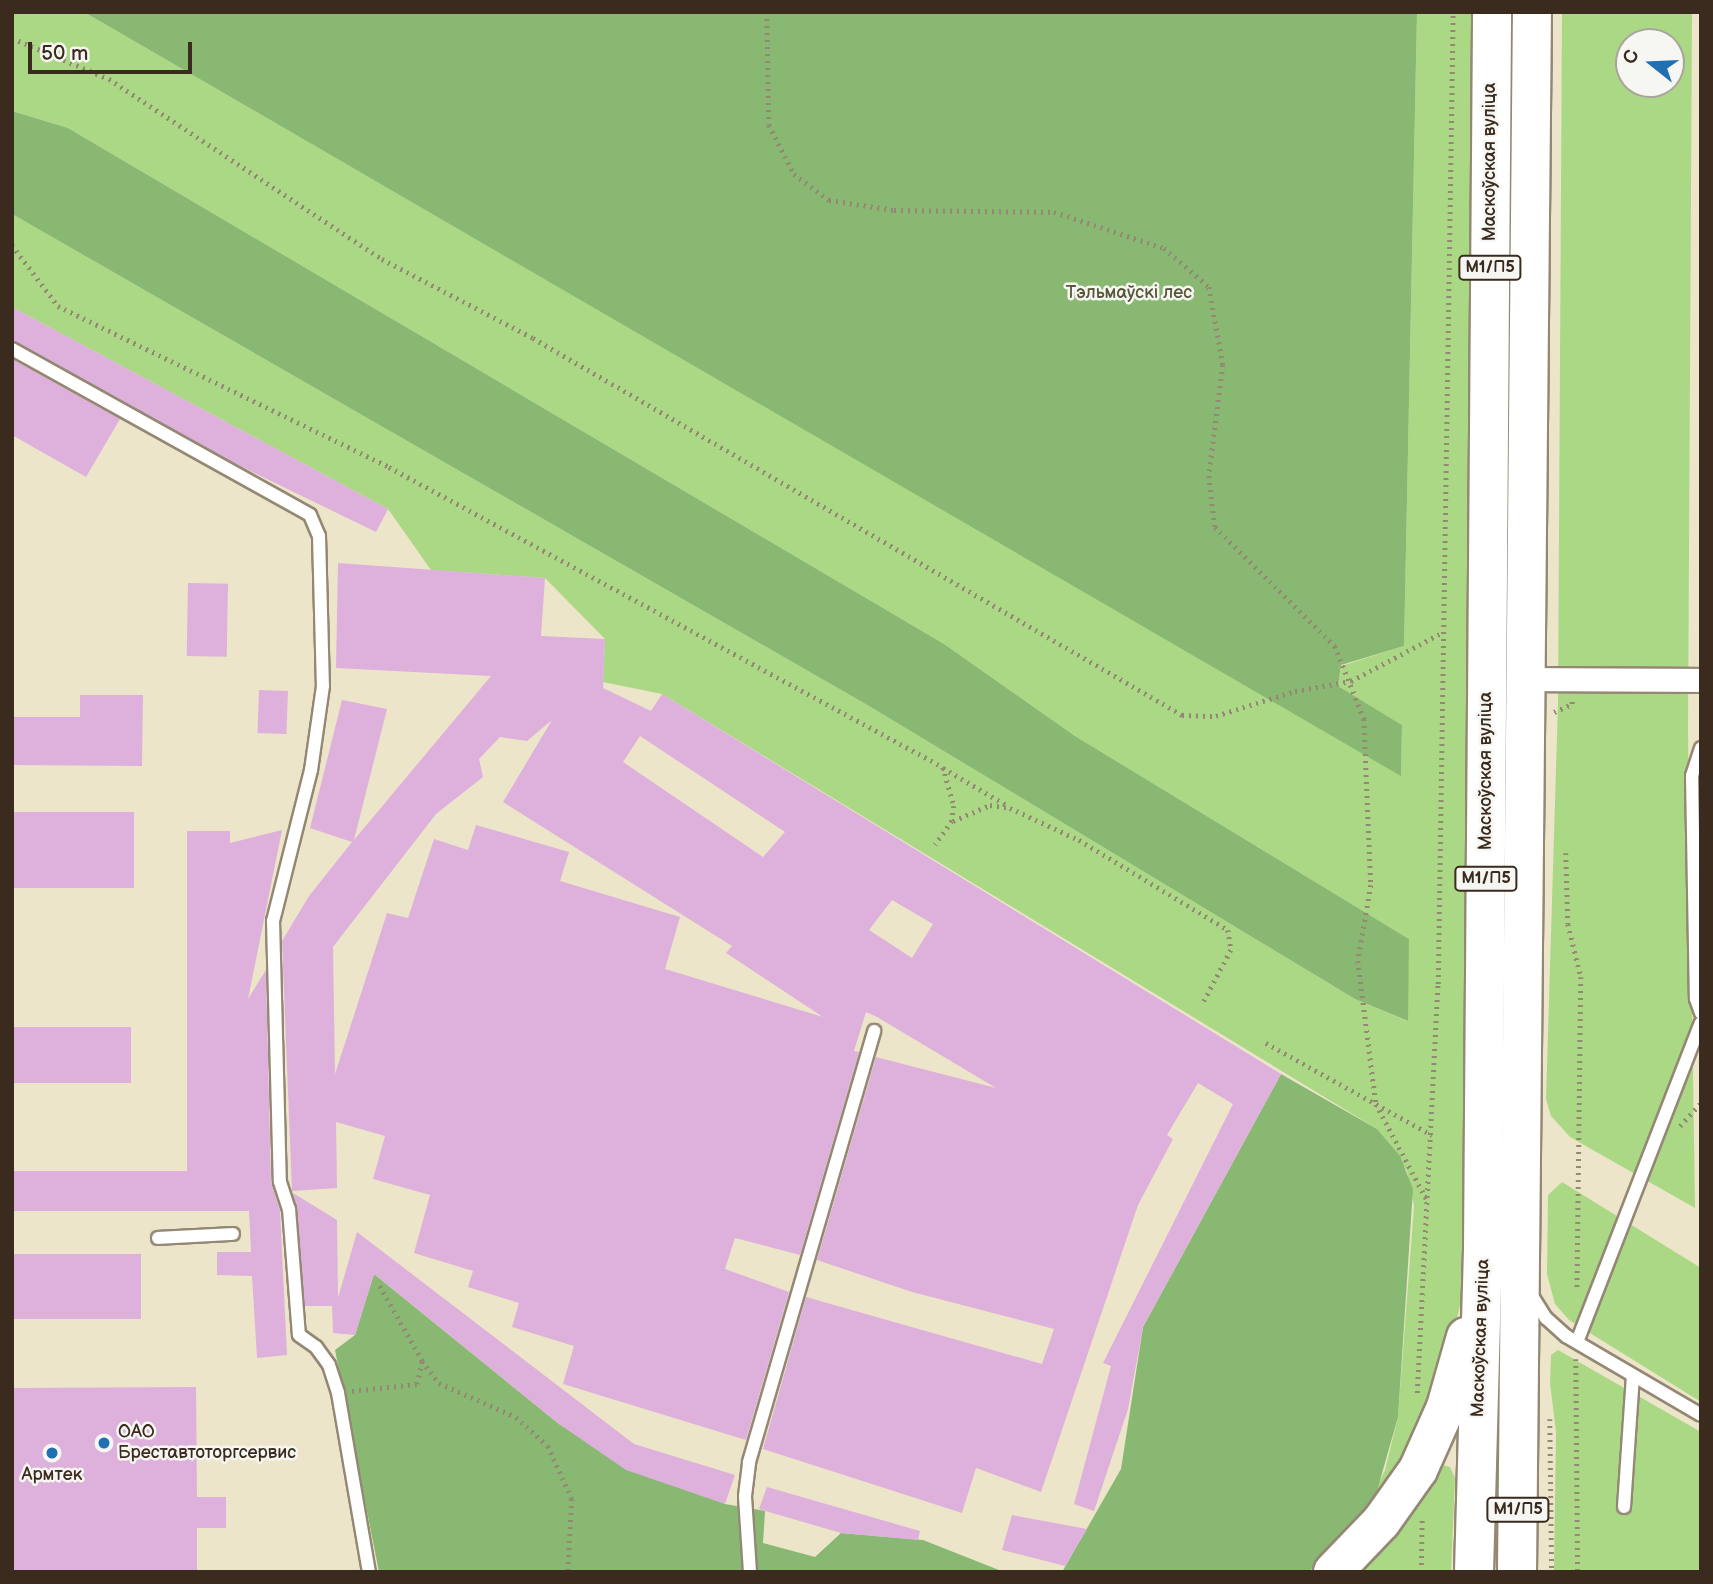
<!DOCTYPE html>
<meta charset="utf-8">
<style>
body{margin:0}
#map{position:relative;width:1713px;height:1584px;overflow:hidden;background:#ede5c9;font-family:"Balsamiq Sans",sans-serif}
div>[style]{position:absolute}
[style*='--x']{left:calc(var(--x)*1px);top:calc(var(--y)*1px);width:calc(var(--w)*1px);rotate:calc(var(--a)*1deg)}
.green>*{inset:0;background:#abd885}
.forest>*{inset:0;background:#88b872}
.building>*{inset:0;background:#deb0dc;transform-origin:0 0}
.path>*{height:4.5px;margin-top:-2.25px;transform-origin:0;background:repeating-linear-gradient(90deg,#948874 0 2px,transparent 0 7px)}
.roads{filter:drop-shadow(2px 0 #948874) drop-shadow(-2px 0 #948874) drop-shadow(0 2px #948874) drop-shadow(0 -2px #948874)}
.service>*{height:12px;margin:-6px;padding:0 6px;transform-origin:6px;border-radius:6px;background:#fff}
.minor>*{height:23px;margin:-11.5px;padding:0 11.5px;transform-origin:11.5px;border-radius:11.5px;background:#fff}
.trunk>*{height:38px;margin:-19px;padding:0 19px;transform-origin:19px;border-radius:19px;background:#fff}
.dots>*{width:19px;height:19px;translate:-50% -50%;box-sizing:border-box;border:4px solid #f6f6f2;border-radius:50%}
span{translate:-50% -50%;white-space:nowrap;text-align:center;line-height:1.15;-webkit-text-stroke:5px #f6f6f2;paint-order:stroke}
.shield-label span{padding:2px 5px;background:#f6f6f2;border:2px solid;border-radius:5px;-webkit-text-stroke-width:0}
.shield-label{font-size:16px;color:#3b2a1e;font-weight:700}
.street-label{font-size:18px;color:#3b2a1e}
.park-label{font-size:18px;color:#575638}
.poi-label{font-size:18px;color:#3b2a1e}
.left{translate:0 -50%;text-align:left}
.frame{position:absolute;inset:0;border:14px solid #3b2a1e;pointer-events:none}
.north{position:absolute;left:1615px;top:28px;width:70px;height:70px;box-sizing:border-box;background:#f6f6f2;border:2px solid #aba49d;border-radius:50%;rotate:288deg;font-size:19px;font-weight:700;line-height:28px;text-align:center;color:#3b2a1e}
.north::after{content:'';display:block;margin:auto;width:24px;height:32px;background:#1f6fb2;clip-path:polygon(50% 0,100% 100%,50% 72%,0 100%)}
.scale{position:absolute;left:28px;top:42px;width:164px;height:32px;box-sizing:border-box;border:4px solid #3b2a1e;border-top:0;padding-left:9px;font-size:21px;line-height:24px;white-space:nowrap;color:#3b2a1e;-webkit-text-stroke:5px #f6f6f2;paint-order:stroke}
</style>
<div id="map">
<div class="green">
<i style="clip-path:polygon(12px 12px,84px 12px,1401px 775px,1402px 725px,1338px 686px,1341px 666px,1404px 646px,1417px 12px,1478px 12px,1465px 1282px,1449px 1355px,1403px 1461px,1363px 1517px,1385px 1470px,1398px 1417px,1414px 1206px,1407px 1171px,1377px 1129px,662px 694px,603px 682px,605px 639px,545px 578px,431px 570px,388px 509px,12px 307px,12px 214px,869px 706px,1355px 999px,1407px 1021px,1409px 939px,1075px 736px,944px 644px,68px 128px,12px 111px)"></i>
<i style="clip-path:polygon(evenodd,1562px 12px,1692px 12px,1688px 733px,1695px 1208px,1570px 1137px,1551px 1116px,1546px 1099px,1558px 703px,1562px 12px,1629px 42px,1671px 42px,1671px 84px,1629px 84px,1629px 42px)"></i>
<i style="clip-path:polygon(1562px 1182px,1701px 1268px,1701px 1402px,1569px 1320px,1555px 1304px,1547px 1274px,1548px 1195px)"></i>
<i style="clip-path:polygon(1558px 1350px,1701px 1432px,1701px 1572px,1554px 1572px,1556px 1432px,1550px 1383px,1551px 1355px)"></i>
<i style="clip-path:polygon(1440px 1464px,1450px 1467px,1455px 1478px,1451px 1572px,1352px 1572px)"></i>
</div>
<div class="forest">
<i style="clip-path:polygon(84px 12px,1417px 12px,1404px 646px,1341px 665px,1338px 686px,1402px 725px,1401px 776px)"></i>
<i style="clip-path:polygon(12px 111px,68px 128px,944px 644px,1075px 736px,1409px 939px,1408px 1021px,1355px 999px,869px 706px,12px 214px)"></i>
<i style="clip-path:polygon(1281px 1074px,1377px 1129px,1400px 1156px,1413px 1189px,1398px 1417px,1377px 1491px,1363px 1517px,1309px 1572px,1062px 1572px,1121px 1469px,1143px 1327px)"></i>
<i style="clip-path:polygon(374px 1274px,559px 1424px,725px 1504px,765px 1511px,763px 1543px,815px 1557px,841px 1533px,923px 1540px,1004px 1572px,379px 1572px,335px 1350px,355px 1335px)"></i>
</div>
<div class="building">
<i style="clip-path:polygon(12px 307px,388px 509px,376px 532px,232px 462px,12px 340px)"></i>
<i style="clip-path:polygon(12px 359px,120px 419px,86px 477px,12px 435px)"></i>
<i style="clip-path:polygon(evenodd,338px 563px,545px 578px,541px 636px,605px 639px,603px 688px,651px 711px,662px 694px,1281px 1074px,1143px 1327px,1128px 1409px,1094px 1511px,1074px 1504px,1111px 1366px,1103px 1363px,1233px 1104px,1198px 1083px,1167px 1135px,1173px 1139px,1138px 1205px,1041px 1492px,976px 1468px,962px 1513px,763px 1449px,806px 1297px,1042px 1364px,1054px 1329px,912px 1292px,817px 1260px,876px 1057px,996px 1088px,877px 1017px,866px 1012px,854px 1051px,859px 1052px,800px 1255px,735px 1238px,725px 1269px,789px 1292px,746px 1440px,563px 1384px,574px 1346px,512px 1327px,519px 1303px,468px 1287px,473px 1271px,414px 1253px,430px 1195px,373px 1179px,385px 1136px,336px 1122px,337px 1188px,292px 1191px,282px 941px,309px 896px,352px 842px,310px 828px,342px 700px,387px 709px,354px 840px,491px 676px,336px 668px,338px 563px,552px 720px,503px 802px,732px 946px,726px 953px,823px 1017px,665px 969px,680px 917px,560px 881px,569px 852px,476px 825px,468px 850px,434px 839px,408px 918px,387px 913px,335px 1074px,333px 947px,436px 814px,483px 777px,479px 759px,500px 737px,527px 741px,552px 720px,338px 563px,640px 736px,785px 832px,763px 857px,623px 762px,640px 736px,338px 563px,892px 900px,933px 924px,912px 958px,869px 930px,892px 900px)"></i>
<i style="left:188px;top:583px;width:40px;height:73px;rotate:1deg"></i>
<i style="left:259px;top:690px;width:29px;height:43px;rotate:2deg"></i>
<i style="clip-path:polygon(80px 695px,143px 695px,142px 766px,12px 765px,12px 717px,80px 717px)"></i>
<i style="left:12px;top:812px;width:122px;height:76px"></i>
<i style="clip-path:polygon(282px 830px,248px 999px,266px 970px,271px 1182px,280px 1211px,287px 1355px,257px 1358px,252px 1276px,217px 1275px,217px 1252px,251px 1252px,249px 1211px,12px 1211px,12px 1171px,187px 1171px,187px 831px,230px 831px,230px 843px)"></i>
<i style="left:12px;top:1027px;width:119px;height:56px"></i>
<i style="clip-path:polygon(293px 1193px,337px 1220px,338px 1298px,357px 1232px,634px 1444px,735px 1475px,725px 1504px,626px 1470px,559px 1424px,374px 1274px,355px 1335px,333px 1333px,332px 1306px,305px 1306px)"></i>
<i style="left:12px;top:1254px;width:129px;height:65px"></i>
<i style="clip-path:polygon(196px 1387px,197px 1497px,226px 1497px,226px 1528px,197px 1528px,197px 1572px,12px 1572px,12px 1388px)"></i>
<i style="clip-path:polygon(767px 1487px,920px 1531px,918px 1540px,841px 1533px,759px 1509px)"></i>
<i style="clip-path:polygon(1012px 1515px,1022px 1517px,1087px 1529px,1065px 1566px,1002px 1550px)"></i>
</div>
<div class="path">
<i style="--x:767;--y:12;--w:113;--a:89"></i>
<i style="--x:769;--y:125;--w:55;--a:63"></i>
<i style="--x:794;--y:174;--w:44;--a:36.6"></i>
<i style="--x:829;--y:200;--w:66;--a:8.7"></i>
<i style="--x:894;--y:210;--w:160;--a:0.7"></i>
<i style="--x:1054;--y:212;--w:116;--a:18.1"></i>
<i style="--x:1164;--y:248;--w:60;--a:40.9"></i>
<i style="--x:1209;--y:287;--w:79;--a:79.8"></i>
<i style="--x:1223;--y:365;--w:112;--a:97.2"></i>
<i style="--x:1209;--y:476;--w:51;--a:83.3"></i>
<i style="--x:1215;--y:527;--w:169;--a:44.8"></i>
<i style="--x:1335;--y:646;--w:79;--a:68.3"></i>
<i style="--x:1364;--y:719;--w:166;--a:87.6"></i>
<i style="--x:1371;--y:885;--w:77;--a:99.7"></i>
<i style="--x:1358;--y:961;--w:144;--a:82.8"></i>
<i style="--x:1376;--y:1104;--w:111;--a:62"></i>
<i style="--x:12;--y:38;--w:105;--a:22.9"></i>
<i style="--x:109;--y:79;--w:327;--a:33.4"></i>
<i style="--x:382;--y:259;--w:170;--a:27.6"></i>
<i style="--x:533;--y:338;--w:751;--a:30.15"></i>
<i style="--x:1182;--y:715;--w:34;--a:2"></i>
<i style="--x:1216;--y:716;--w:83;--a:-17.6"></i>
<i style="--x:1295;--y:691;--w:57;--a:-10.1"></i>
<i style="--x:1351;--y:681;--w:104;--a:-28"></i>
<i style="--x:12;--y:245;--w:76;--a:53"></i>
<i style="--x:58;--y:306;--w:368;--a:25.9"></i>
<i style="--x:389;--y:467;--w:630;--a:28.44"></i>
<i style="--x:943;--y:767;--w:41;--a:74.2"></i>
<i style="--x:954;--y:806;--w:15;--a:98"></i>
<i style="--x:952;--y:821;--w:29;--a:125"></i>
<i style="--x:1554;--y:712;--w:20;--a:-24"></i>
<i style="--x:1572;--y:704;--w:6;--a:-90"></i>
<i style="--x:943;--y:768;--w:75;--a:30.3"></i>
<i style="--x:953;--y:821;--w:40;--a:-23.4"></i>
<i style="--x:990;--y:805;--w:20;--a:9"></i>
<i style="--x:1010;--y:808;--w:76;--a:24.9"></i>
<i style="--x:1079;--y:840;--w:174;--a:31.1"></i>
<i style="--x:1228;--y:930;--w:20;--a:81"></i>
<i style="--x:1231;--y:950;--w:62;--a:117.8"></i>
<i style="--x:1566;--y:853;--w:71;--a:88.4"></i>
<i style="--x:1568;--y:924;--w:55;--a:76.2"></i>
<i style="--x:1581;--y:977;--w:314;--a:90.7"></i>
<i style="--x:1266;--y:1043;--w:190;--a:29"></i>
<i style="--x:1680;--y:1126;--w:31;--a:-48"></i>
<i style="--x:1576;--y:1359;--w:213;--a:89.5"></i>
<i style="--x:422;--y:1361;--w:28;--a:52"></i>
<i style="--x:439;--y:1383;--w:84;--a:23.8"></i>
<i style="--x:516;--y:1417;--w:43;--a:42.2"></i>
<i style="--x:548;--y:1446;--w:58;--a:65.6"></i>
<i style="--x:572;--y:1499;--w:73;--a:93.1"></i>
<i style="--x:352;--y:1391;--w:65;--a:-6.1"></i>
<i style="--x:417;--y:1384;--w:24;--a:-78"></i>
<i style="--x:422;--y:1361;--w:91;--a:-119.7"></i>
<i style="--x:1417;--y:1393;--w:410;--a:-87.1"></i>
<i style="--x:1438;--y:984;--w:972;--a:-89.12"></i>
<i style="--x:1550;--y:1419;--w:153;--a:89.3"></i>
<i style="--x:1421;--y:1572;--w:55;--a:-89"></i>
</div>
<div class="roads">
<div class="service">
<i style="--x:12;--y:349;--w:341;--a:29.1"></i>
<i style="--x:310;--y:515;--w:23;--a:67"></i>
<i style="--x:319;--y:536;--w:150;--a:88.5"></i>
<i style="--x:323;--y:686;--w:85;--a:98.1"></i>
<i style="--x:311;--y:770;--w:156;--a:104.1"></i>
<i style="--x:273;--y:921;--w:261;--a:88.5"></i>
<i style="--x:280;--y:1182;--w:28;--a:72"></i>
<i style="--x:289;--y:1209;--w:126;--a:85.5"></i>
<i style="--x:299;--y:1335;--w:21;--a:35"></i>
<i style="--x:316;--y:1347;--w:22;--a:54"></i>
<i style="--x:329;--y:1365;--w:29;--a:72"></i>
<i style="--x:338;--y:1393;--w:182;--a:80.2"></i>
<i style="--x:1701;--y:748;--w:29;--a:108"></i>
<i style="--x:1692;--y:776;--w:223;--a:89"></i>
<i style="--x:1696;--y:999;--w:15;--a:70"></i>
<i style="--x:158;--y:1238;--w:75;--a:-3.1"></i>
<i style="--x:1532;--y:1296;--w:26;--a:58"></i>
<i style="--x:1546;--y:1318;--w:27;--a:42"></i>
<i style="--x:1566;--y:1336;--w:156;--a:30.3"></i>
<i style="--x:1577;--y:1342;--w:342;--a:-68.8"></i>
<i style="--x:1624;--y:1507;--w:131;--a:-86.1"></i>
<i style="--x:750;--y:1572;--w:76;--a:-93.8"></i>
<i style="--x:745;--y:1496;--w:34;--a:-83"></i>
<i style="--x:749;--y:1462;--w:449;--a:-73.8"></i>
</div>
<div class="minor">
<i style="--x:1526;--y:679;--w:175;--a:0.3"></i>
</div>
<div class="trunk">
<i style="--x:1333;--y:1572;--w:69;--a:-46.2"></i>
<i style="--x:1381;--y:1522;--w:64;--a:-54.6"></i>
<i style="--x:1418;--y:1470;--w:69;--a:-66"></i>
<i style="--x:1446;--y:1407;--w:73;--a:-74.1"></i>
<i style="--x:1474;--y:1572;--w:323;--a:-88.4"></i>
<i style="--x:1483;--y:1249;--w:1237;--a:-89.58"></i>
<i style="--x:1517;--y:1572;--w:1560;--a:-89.45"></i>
</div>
</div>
<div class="dots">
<i style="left:104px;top:1443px;background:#1f6fb2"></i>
<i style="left:52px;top:1453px;background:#1f6fb2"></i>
</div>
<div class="shield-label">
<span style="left:1490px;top:268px">М1/П5</span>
<span style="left:1486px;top:879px">М1/П5</span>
<span style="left:1518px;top:1510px">М1/П5</span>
</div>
<div class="street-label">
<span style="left:1490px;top:162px;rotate:-90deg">Маскоўская вуліца</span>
<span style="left:1486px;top:771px;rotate:-90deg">Маскоўская вуліца</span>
<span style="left:1481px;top:1338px;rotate:-88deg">Маскоўская вуліца</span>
</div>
<div class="park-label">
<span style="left:1129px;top:293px">Тэльмаўскі лес</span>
</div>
<div class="poi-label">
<span class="left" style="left:118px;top:1443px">ОАО<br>Бреставтоторгсервис</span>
<span style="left:52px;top:1475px">Армтек</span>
</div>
<div class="frame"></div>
<div class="north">С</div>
<div class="scale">50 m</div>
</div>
